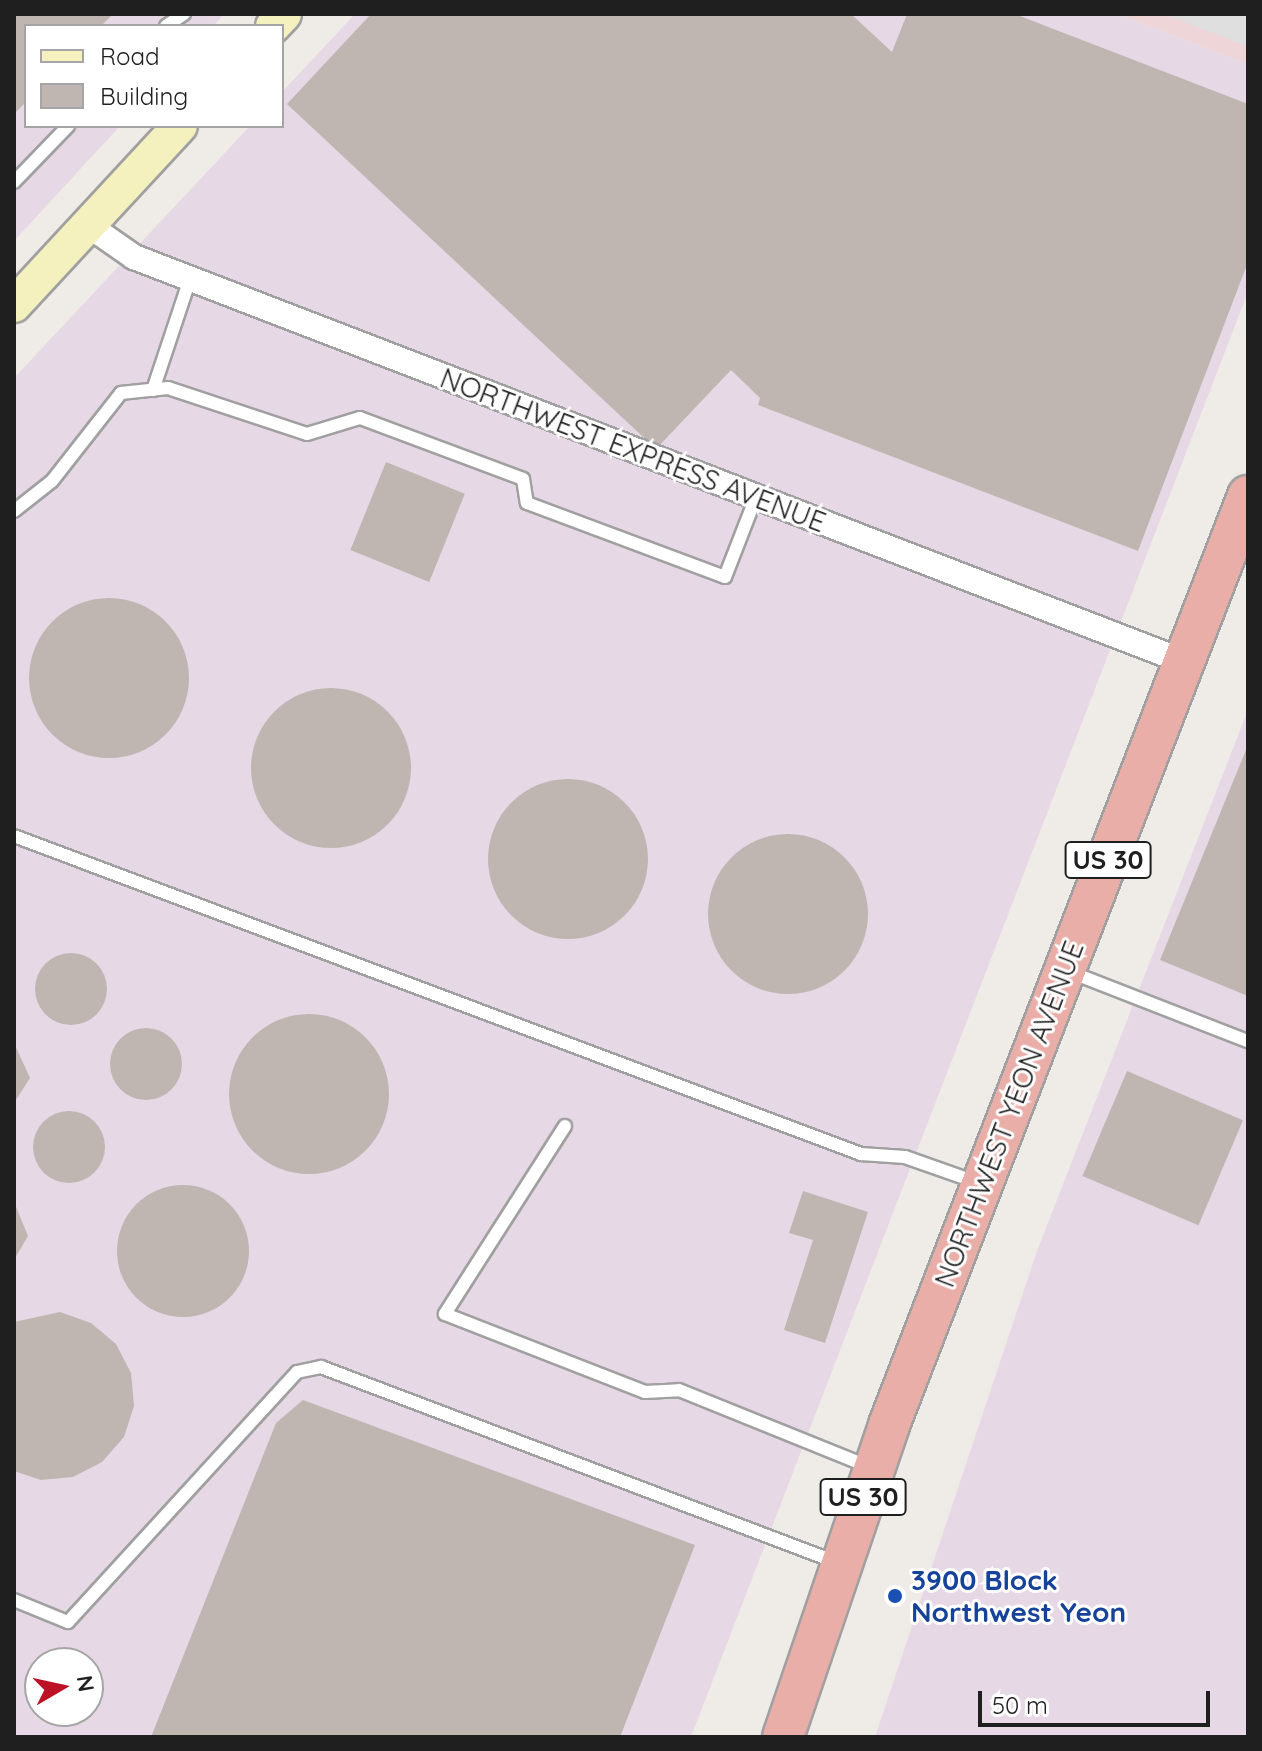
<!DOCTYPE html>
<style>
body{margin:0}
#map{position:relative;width:1262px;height:1751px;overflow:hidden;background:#efebe6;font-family:Quicksand,sans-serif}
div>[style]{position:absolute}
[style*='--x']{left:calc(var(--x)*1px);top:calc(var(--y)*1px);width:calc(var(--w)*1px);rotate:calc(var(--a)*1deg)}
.commercial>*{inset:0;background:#eed6d8}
.industrial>*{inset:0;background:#e7d8e6}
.parking>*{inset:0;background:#dfdfdf}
.building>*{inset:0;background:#bfb6b2;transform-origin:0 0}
.round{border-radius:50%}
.roads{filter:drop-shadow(2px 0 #a0a0a0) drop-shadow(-2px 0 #a0a0a0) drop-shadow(0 2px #a0a0a0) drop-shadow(0 -2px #a0a0a0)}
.service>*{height:12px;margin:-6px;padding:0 6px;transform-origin:6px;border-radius:6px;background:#fff}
.minor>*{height:24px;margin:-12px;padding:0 12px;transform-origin:12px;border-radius:12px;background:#fff}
.secondary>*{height:34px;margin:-17px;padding:0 17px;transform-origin:17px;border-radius:17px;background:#f4f1be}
.trunk>*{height:40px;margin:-20px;padding:0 20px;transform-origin:20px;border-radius:20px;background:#eaaea8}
.dots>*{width:22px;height:22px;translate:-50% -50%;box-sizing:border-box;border:4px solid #fff;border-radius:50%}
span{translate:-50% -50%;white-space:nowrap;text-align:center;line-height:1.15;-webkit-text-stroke:6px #fff;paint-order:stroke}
.shield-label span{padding:2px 6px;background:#fff;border:2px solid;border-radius:6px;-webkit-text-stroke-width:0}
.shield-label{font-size:26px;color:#1f1f1f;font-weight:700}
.street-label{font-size:28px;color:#1f1f1f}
.transit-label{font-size:28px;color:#164399;font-weight:700}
.left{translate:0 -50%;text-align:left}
.frame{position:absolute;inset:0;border:16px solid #1f1f1f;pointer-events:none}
.legend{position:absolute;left:24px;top:24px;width:260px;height:104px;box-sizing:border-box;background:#fff;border:2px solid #a5a5a5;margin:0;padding:10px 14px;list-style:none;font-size:24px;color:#1f1f1f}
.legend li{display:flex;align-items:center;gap:16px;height:40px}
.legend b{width:40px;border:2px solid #a5a5a5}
.north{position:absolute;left:24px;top:1647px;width:80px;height:80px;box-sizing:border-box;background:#fff;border:2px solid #a5a5a5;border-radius:50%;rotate:81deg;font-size:22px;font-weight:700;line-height:32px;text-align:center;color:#1f1f1f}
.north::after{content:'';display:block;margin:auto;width:28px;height:36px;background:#bd1125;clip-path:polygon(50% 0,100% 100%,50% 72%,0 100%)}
.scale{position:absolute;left:978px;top:1691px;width:232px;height:36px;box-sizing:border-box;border:4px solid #1f1f1f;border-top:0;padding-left:10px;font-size:24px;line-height:28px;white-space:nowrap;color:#1f1f1f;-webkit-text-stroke:6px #fff;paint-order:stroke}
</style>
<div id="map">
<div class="commercial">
<i style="clip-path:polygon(1117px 14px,1248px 14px,1248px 64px)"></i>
</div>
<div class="industrial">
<i style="clip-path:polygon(14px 14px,224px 14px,213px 26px,26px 26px,26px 126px,120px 126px,14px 241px)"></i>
<i style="clip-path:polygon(evenodd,355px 14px,1117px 14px,1248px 64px,1248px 292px,691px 1737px,14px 1737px,14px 378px,250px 126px,282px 126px,282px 92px,355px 14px,40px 1663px,88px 1663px,88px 1711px,40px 1711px,40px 1663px)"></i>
<i style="clip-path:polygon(1248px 710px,1248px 1737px,875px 1737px,1037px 1251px)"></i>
</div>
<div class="parking">
<i style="clip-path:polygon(1164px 14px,1248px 14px,1248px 42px,1247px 46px)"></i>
</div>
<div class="building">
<i style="clip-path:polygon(14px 14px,113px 14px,101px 26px,26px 26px,26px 102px,14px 114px)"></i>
<i style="clip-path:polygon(371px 14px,851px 14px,892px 52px,907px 14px,1015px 14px,1248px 104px,1248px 262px,1138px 551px,758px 405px,760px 398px,731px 370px,656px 449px,287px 104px)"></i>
<i style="left:386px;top:462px;width:85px;height:95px;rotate:22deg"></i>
<i class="round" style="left:29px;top:598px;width:160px;height:160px"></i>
<i class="round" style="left:251px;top:688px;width:160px;height:160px"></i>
<i style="clip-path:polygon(1248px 745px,1248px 996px,1160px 960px)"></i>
<i class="round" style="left:488px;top:779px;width:160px;height:160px"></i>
<i class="round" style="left:708px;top:834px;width:160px;height:160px"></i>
<i class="round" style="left:35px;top:953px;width:72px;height:72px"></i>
<i class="round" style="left:229px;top:1014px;width:160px;height:160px"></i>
<i class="round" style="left:110px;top:1028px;width:72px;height:72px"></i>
<i style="clip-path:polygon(14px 1043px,30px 1078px,14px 1103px)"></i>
<i style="left:1127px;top:1071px;width:126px;height:114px;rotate:23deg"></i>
<i class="round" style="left:33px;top:1111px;width:72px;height:72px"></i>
<i class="round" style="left:117px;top:1185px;width:132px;height:132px"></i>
<i style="clip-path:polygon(803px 1191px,868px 1212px,825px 1343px,784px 1330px,813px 1240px,789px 1233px)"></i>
<i style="clip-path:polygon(14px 1202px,28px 1236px,14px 1260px)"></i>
<i style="clip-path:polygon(60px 1312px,91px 1323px,116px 1344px,131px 1373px,134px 1406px,124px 1437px,102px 1462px,73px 1477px,41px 1480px,14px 1471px,14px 1322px)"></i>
<i style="clip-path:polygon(303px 1400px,695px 1545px,620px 1737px,151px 1737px,276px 1423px)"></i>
</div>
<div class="roads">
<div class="service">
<i style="--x:166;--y:26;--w:22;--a:-34"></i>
<i style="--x:14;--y:182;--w:78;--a:-46"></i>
<i style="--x:153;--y:390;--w:117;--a:-71.6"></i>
<i style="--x:14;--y:511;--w:48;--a:-38.3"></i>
<i style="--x:52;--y:481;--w:112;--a:-51.9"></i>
<i style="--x:121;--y:393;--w:47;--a:-6.1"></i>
<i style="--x:168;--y:388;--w:146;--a:18.3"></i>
<i style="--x:307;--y:434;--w:55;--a:-16.8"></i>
<i style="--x:360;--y:418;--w:174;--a:20.5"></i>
<i style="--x:523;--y:479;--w:24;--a:81"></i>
<i style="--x:527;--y:503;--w:211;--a:20.5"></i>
<i style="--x:725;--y:577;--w:86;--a:-68.8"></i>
<i style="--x:14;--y:836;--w:905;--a:20.58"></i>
<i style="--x:861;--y:1154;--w:44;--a:3.9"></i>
<i style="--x:905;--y:1157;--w:75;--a:19.4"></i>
<i style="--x:1068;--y:971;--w:193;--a:21.3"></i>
<i style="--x:565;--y:1126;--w:223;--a:122.6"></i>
<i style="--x:445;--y:1314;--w:215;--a:21.3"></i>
<i style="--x:645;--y:1392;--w:34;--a:-3"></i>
<i style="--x:679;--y:1390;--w:206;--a:22"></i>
<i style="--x:14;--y:1600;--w:58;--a:22.2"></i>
<i style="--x:68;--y:1622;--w:339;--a:-47.5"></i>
<i style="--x:297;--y:1372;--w:25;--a:-12"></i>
<i style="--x:321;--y:1367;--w:551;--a:20.74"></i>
</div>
<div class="minor">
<i style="--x:88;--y:225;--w:56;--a:34.8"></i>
<i style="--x:134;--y:257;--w:1126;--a:21.07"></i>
</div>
<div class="secondary">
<i style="--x:273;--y:26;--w:16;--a:-47"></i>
<i style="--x:14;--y:305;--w:244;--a:-47.2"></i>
</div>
<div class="trunk">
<i style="--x:783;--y:1737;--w:330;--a:-71.2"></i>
<i style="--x:889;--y:1425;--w:996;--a:-68.87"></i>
</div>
</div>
<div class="dots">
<i style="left:895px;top:1596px;background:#1a4fb4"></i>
</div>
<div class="shield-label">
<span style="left:1108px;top:860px">US 30</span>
<span style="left:863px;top:1497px">US 30</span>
</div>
<div class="street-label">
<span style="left:633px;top:450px;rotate:21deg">NORTHWEST EXPRESS AVENUE</span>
<span style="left:1009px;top:1114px;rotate:-69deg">NORTHWEST YEON AVENUE</span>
</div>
<div class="transit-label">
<span class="left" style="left:911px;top:1596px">3900 Block<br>Northwest Yeon</span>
</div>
<div class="frame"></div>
<ul class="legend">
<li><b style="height:10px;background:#f4f1be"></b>Road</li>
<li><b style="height:22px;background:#bfb6b2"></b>Building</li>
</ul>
<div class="north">N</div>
<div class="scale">50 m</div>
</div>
